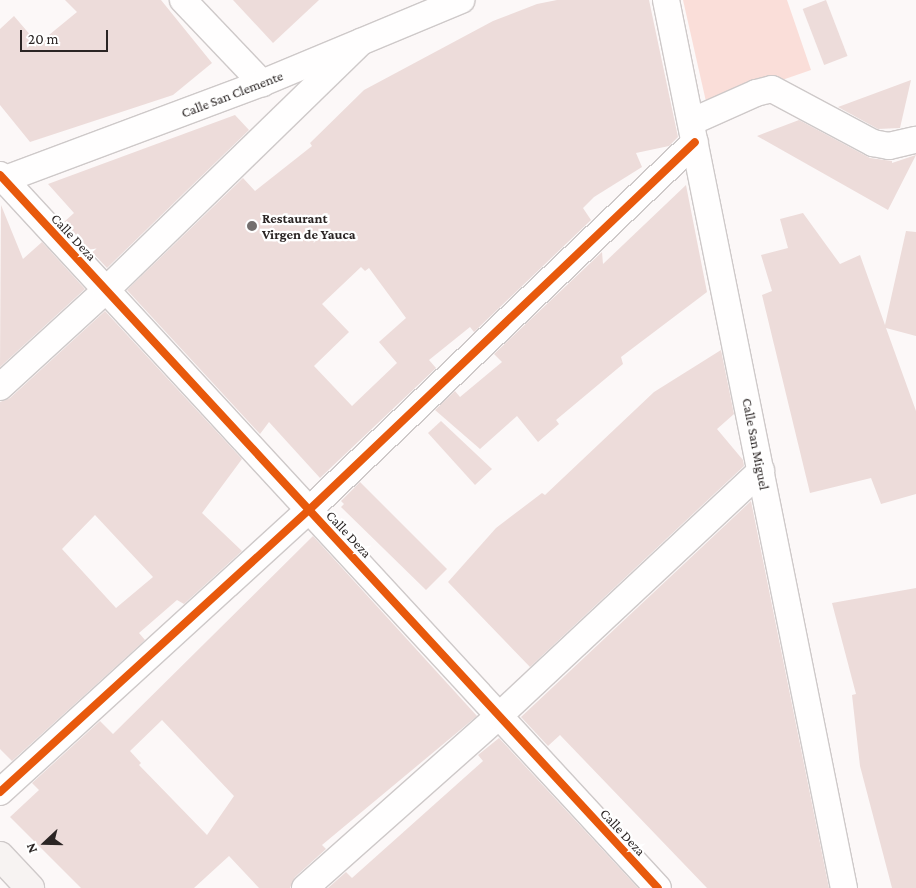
<!DOCTYPE html>
<style>
body{margin:0}
#map{position:relative;width:916px;height:888px;overflow:hidden;background:#fcf8f8;font-family:"Crimson Pro",serif}
div>[style]{position:absolute}
[style*='--x']{left:calc(var(--x)*1px);top:calc(var(--y)*1px);width:calc(var(--w)*1px);rotate:calc(var(--a)*1deg)}
.green>*{inset:0;background:#faded9}
.building>*{inset:0;background:#eddcda;transform-origin:0 0}
.roads{filter:drop-shadow(1px 0 #cec9c9) drop-shadow(-1px 0 #cec9c9) drop-shadow(0 1px #cec9c9) drop-shadow(0 -1px #cec9c9)}
.street>*{height:26px;margin:-13px;padding:0 13px;transform-origin:13px;border-radius:13px;background:#fffefe}
.secondary>*{height:28px;margin:-14px;padding:0 14px;transform-origin:14px;border-radius:14px;background:#f7f3f2}
.cycleway>*{height:8px;margin:-4px;padding:0 4px;transform-origin:4px;border-radius:4px;background:#e8590c}
.dots>*{width:14px;height:14px;translate:-50% -50%;box-sizing:border-box;border:2px solid #fff;border-radius:50%}
span{translate:-50% -50%;white-space:nowrap;text-align:center;line-height:1.15;-webkit-text-stroke:4.5px #fff;paint-order:stroke}
.street-label{font-size:14px;color:#2b2524}
.poi-label{font-size:14px;color:#2b2524;font-weight:700}
.left{translate:0 -50%;text-align:left}
.north{position:absolute;left:20px;top:818px;width:50px;height:50px;-webkit-text-stroke:4px #fff;paint-order:stroke;rotate:249deg;font-size:14px;font-weight:700;line-height:20px;text-align:center;color:#2b2524}
.north::after{content:'';display:block;margin:auto;width:18px;height:22px;background:#2b2524;clip-path:polygon(50% 0,100% 100%,50% 72%,0 100%)}
.scale{position:absolute;left:20px;top:30px;width:88px;height:22px;box-sizing:border-box;border:2px solid #2b2524;border-top:0;padding-left:6px;font-size:15px;line-height:18px;white-space:nowrap;color:#2b2524;-webkit-text-stroke:4px #fff;paint-order:stroke}
</style>
<div id="map">
<div class="green">
<i style="clip-path:polygon(683px 0,787px 0,811px 70px,707px 106px)"></i>
</div>
<div class="building">
<i style="clip-path:polygon(65px 0,161px 0,212px 63px,173px 95px,30px 142px,0 105px,0 29px,14px 16px,38px 44px,77px 12px)"></i>
<i style="clip-path:polygon(233px 0,319px 0,273px 43px)"></i>
<i style="clip-path:polygon(evenodd,557px 0,649px 0,678px 137px,669px 146px,636px 153px,642px 167px,594px 197px,583px 208px,591px 220px,474px 332px,470px 327px,429px 360px,436px 368px,320px 478px,269px 422px,260px 434px,127px 290px,243px 178px,255px 191px,312px 146px,310px 143px,364px 90px,493px 21px,537px 4px,557px 0,361px 267px,365px 271px,369px 268px,406px 318px,379px 342px,397px 363px,352px 406px,314px 366px,349px 332px,322px 304px,361px 267px)"></i>
<i style="left:826px;top:0;width:60px;height:25px;rotate:69deg"></i>
<i style="clip-path:polygon(911px 80px,900px 128px,878px 129px,838px 107px)"></i>
<i style="clip-path:polygon(235px 115px,249px 130px,107px 268px,64px 222px,74px 213px,48px 184px)"></i>
<i style="clip-path:polygon(799px 120px,870px 158px,892px 161px,892px 163px,916px 155px,888px 210px,757px 136px)"></i>
<i style="clip-path:polygon(686px 185px,707px 292px,621px 357px,623px 364px,556px 420px,559px 424px,538px 442px,517px 416px,480px 449px,435px 410px,455px 391px,460px 397px,502px 362px,494px 354px,602px 252px,603px 264px)"></i>
<i style="clip-path:polygon(1px 205px,23px 259px,42px 242px,85px 289px,0 367px)"></i>
<i style="clip-path:polygon(803px 213px,840px 264px,860px 255px,885px 325px,906px 231px,916px 232px,916px 336px,886px 328px,916px 411px,916px 494px,881px 504px,871px 478px,810px 493px,762px 295px,772px 291px,761px 255px,788px 248px,780px 219px)"></i>
<i style="clip-path:polygon(evenodd,105px 311px,242px 459px,202px 513px,242px 551px,184px 604px,177px 600px,139px 633px,145px 640px,12px 761px,0 749px,0 402px,10px 398px,105px 311px,95px 515px,153px 577px,116px 608px,62px 549px,95px 515px)"></i>
<i style="clip-path:polygon(721px 350px,734px 414px,717px 429px,743px 460px,744px 466px,530px 667px,448px 582px,496px 528px,542px 493px,545px 495px,654px 392px)"></i>
<i style="clip-path:polygon(441px 421px,492px 469px,475px 485px,428px 433px)"></i>
<i style="clip-path:polygon(360px 482px,447px 569px,426px 590px,341px 507px,344px 504px,341px 501px)"></i>
<i style="clip-path:polygon(751px 501px,829px 888px,707px 888px,560px 735px,548px 746px,521px 717px)"></i>
<i style="clip-path:polygon(evenodd,313px 536px,477px 716px,322px 845px,326px 849px,295px 877px,290px 888px,259px 888px,229px 856px,194px 888px,81px 888px,10px 817px,39px 790px,32px 783px,100px 721px,113px 734px,313px 536px,162px 720px,234px 796px,207px 835px,139px 765px,141px 763px,130px 751px,162px 720px)"></i>
<i style="clip-path:polygon(916px 588px,916px 888px,892px 888px,860px 766px,852px 695px,856px 694px,832px 603px)"></i>
<i style="clip-path:polygon(499px 738px,638px 888px,328px 888px,346px 872px,352px 878px,483px 761px,478px 755px)"></i>
</div>
<div class="roads">
<div class="street">
<i style="--x:183;--y:0;--w:115;--a:46.4"></i>
<i style="--x:666;--y:0;--w:906;--a:78.67"></i>
<i style="--x:691;--y:122;--w:71;--a:-24"></i>
<i style="--x:756;--y:93;--w:16;--a:-14"></i>
<i style="--x:772;--y:89;--w:115;--a:28.1"></i>
<i style="--x:873;--y:143;--w:16;--a:11"></i>
<i style="--x:889;--y:146;--w:28;--a:-13"></i>
<i style="--x:0;--y:175;--w:970;--a:47.3"></i>
<i style="--x:0;--y:181;--w:280;--a:-20.5"></i>
<i style="--x:262;--y:83;--w:216;--a:-22.6"></i>
<i style="--x:0;--y:387;--w:144;--a:-42.5"></i>
<i style="--x:106;--y:290;--w:356;--a:-44.2"></i>
<i style="--x:0;--y:792;--w:418;--a:-42.4"></i>
<i style="--x:309;--y:510;--w:533;--a:-43.63"></i>
<i style="--x:305;--y:888;--w:259;--a:-41.6"></i>
<i style="--x:499;--y:716;--w:359;--a:-43.1"></i>
</div>
<div class="secondary">
<i style="--x:0;--y:856;--w:44;--a:46.8"></i>
</div>
</div>
<div class="cycleway">
<i style="--x:0;--y:175;--w:970;--a:47.3"></i>
<i style="--x:0;--y:792;--w:418;--a:-42.4"></i>
<i style="--x:309;--y:510;--w:533;--a:-43.63"></i>
</div>
<div class="dots">
<i style="left:252px;top:226px;background:#746f6e"></i>
</div>
<div class="street-label">
<span style="left:232px;top:94px;rotate:-21deg">Calle San Clemente</span>
<span style="left:74px;top:237px;rotate:47deg">Calle Deza</span>
<span style="left:756px;top:444px;rotate:79deg">Calle San Miguel</span>
<span style="left:349px;top:534px;rotate:47deg">Calle Deza</span>
<span style="left:623px;top:832px;rotate:47deg">Calle Deza</span>
</div>
<div class="poi-label">
<span class="left" style="left:262px;top:226px">Restaurant<br>Virgen de Yauca</span>
</div>
<div class="north">N</div>
<div class="scale">20 m</div>
</div>
